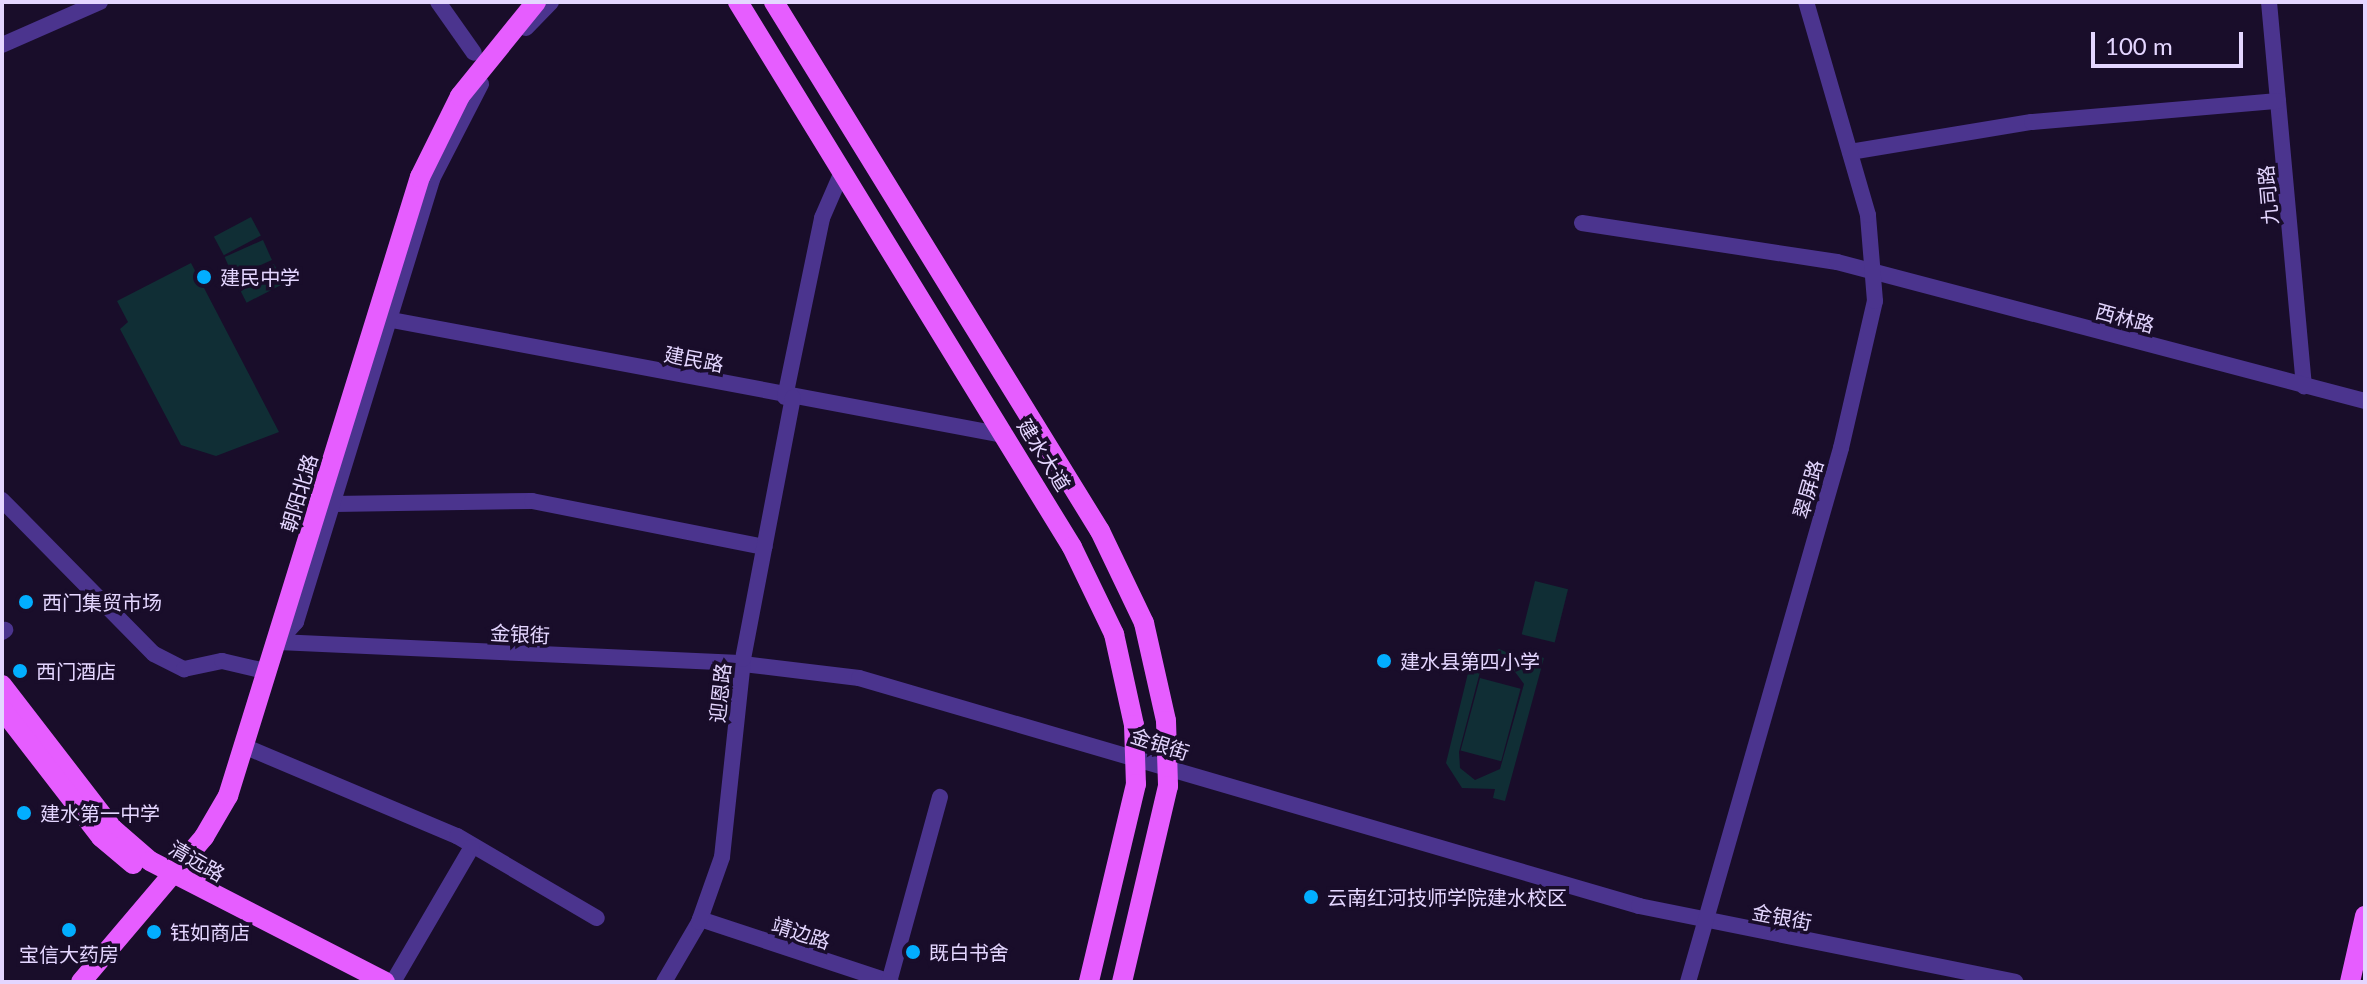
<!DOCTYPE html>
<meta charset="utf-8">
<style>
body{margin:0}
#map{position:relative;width:2367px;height:984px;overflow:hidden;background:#190d2a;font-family:Lato,"Noto Sans SC",sans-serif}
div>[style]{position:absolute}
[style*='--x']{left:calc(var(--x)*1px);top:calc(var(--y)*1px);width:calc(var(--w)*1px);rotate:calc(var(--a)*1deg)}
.green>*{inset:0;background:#102e35;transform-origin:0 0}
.minor>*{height:16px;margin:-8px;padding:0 8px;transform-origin:8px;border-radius:8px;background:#4b348e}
.major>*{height:20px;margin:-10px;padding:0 10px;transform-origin:10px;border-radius:10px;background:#e65dff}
.dots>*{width:22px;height:22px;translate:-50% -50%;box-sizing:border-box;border:4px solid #190d2a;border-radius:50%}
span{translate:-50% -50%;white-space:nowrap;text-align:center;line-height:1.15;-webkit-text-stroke:7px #190d2a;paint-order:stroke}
.street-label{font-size:20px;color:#e4d6ff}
.poi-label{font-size:20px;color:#e4d6ff}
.left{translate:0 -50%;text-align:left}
.frame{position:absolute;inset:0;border:4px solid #e4d6ff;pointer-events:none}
.scale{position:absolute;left:2091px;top:32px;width:152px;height:36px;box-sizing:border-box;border:4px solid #e4d6ff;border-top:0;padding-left:10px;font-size:24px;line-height:28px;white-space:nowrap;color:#e4d6ff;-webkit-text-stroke:6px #190d2a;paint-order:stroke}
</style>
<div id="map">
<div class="green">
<i style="left:251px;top:217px;width:21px;height:42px;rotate:62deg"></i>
<i style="left:263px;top:240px;width:22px;height:42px;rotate:66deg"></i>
<i style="clip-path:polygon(191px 263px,279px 432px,216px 456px,181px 445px,120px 329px,128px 322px,117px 301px)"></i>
<i style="left:274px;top:264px;width:22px;height:42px;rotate:63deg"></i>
<i style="left:1535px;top:581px;width:34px;height:55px;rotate:14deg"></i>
<i style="clip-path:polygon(evenodd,1499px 649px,1529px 662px,1532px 654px,1544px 658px,1505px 801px,1493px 798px,1495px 789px,1462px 788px,1446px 763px,1470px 665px,1499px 649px,1507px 661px,1524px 684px,1500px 769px,1475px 780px,1460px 768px,1459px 752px,1480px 672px,1507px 661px)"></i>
<i style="left:1480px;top:678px;width:42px;height:75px;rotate:15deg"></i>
</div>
<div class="minor">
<i style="--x:438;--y:2;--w:62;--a:54.8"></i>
<i style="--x:2269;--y:2;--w:386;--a:84.8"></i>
<i style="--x:526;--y:28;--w:36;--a:-46"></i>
<i style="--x:2;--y:45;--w:107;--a:-23.7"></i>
<i style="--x:1850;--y:152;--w:184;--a:-9.4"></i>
<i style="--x:2032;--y:122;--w:247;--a:-4.9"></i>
<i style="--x:1582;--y:223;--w:258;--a:8.7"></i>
<i style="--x:1837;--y:262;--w:546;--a:14.75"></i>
<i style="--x:381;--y:318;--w:634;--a:10.64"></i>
<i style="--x:785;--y:397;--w:183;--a:-78.3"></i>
<i style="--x:822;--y:218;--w:50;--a:-66.5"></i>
<i style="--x:2;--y:500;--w:216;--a:45.4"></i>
<i style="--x:154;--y:654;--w:34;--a:27"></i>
<i style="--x:184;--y:669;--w:39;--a:-12"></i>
<i style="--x:222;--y:661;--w:36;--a:13"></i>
<i style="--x:334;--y:504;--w:198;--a:-0.9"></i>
<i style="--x:532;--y:501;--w:237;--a:11.2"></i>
<i style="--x:2;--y:632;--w:4;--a:-34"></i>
<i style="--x:278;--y:642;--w:457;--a:2.6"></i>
<i style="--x:735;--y:663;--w:125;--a:6.9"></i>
<i style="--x:859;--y:678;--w:813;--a:16.29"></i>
<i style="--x:1639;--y:906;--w:384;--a:11.4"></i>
<i style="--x:278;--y:642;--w:27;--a:-48"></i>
<i style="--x:296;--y:622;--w:463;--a:-72.9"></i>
<i style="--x:432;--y:179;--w:107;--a:-62.7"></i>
<i style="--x:246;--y:747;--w:229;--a:22.9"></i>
<i style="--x:457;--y:836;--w:162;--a:30.4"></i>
<i style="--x:700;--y:919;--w:201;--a:18.3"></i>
<i style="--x:393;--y:982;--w:156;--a:-59.7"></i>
<i style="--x:664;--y:982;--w:69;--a:-59.7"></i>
<i style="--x:699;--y:922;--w:69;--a:-70.5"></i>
<i style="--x:722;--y:857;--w:199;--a:-83.9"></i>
<i style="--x:743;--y:659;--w:266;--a:-79.2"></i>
<i style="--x:889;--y:982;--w:192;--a:-74.6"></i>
<i style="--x:1688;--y:982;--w:555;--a:-74.01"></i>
<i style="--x:1841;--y:448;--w:151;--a:-77"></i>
<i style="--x:1875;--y:301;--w:86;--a:-94.7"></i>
<i style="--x:1868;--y:215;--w:222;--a:-106.2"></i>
</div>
<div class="major">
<i style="--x:738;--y:2;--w:639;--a:58.5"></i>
<i style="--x:1072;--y:547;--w:97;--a:64.2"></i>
<i style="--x:1114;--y:634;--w:93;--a:77.6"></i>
<i style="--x:1134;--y:725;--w:59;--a:88.1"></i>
<i style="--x:1136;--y:784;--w:204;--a:103.4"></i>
<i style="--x:774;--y:2;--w:621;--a:58.36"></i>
<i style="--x:1100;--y:531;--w:102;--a:64.4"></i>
<i style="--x:1144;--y:623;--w:100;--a:77.3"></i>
<i style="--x:1166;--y:721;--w:65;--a:88.2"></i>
<i style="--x:1168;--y:786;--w:201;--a:103.2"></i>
<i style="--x:2;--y:685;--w:180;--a:52.4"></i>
<i style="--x:112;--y:828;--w:50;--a:41"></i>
<i style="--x:150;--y:861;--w:264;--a:27.2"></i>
<i style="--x:2;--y:709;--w:162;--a:52.3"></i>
<i style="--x:101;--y:837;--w:42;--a:40.2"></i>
<i style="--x:81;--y:982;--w:190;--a:-49.7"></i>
<i style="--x:204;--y:837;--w:48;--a:-59.7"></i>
<i style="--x:228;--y:796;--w:648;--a:-72.77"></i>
<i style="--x:420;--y:177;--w:90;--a:-63.7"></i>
<i style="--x:460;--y:96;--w:121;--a:-51"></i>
<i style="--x:2350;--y:982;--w:68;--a:-77.2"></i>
</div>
<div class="dots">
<i style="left:204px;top:277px;background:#02aeff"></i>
<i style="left:26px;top:602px;background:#02aeff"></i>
<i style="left:1384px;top:661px;background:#02aeff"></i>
<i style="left:20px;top:671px;background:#02aeff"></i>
<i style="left:24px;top:813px;background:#02aeff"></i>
<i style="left:1311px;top:897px;background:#02aeff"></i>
<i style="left:69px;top:930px;background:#02aeff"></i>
<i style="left:154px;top:932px;background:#02aeff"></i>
<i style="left:913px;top:952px;background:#02aeff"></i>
</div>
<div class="street-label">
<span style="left:2268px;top:195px;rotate:-95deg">九司路</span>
<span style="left:2125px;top:318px;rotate:15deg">西林路</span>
<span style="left:694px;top:359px;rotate:11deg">建民路</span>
<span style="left:1044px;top:455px;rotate:58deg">建水大道</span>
<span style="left:1808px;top:489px;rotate:-74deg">翠屏路</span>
<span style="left:299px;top:493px;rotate:-73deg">朝阳北路</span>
<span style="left:520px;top:634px;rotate:3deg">金银街</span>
<span style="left:720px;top:693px;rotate:-84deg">迎恩路</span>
<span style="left:1160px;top:744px;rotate:18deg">金银街</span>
<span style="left:197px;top:861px;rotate:30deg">清远路</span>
<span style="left:1782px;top:917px;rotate:11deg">金银街</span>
<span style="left:801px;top:933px;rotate:18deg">靖边路</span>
</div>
<div class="poi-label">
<span class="left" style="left:220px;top:277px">建民中学</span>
<span class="left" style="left:42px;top:602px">西门集贸市场</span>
<span class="left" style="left:1400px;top:661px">建水县第四小学</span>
<span class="left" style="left:36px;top:671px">西门酒店</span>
<span class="left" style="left:40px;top:813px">建水第一中学</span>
<span class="left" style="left:1327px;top:897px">云南红河技师学院建水校区</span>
<span class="left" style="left:170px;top:932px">钰如商店</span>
<span class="left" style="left:929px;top:952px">既白书舍</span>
<span style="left:69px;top:954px">宝信大药房</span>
</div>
<div class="frame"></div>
<div class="scale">100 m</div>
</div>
